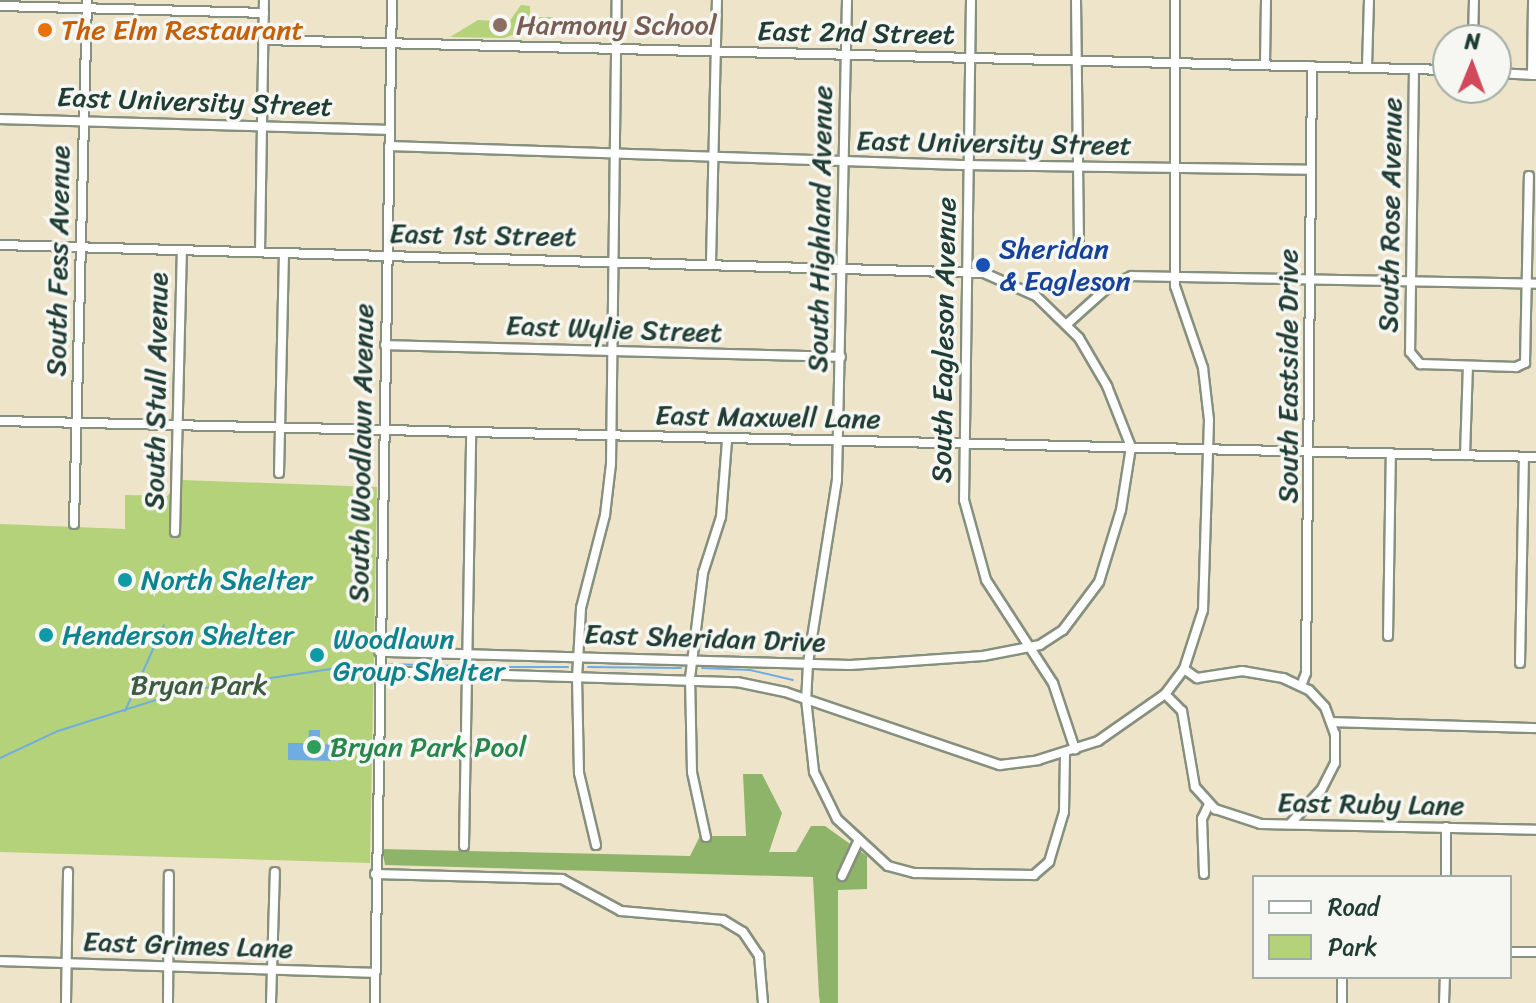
<!DOCTYPE html>
<style>
body{margin:0}
#map{position:relative;width:1536px;height:1003px;overflow:hidden;background:#eee4c9;font-family:Sriracha,sans-serif}
div>[style]{position:absolute}
[style*='--x']{left:calc(var(--x)*1px);top:calc(var(--y)*1px);width:calc(var(--w)*1px);rotate:calc(var(--a)*1deg)}
.green>*{inset:0;background:#b3d279}
.forest>*{inset:0;background:#8eb469}
.water>*{inset:0;background:#6face1}
.stream>*{height:2px;margin:-1px;padding:0 1px;transform-origin:1px;border-radius:1px;background:#6face1}
.roads{filter:drop-shadow(2px 0 #86907e) drop-shadow(-2px 0 #86907e) drop-shadow(0 2px #86907e) drop-shadow(0 -2px #86907e)}
.minor>*{height:8px;margin:-4px;padding:0 4px;transform-origin:4px;border-radius:4px;background:#fff}
.dots>*{width:22px;height:22px;translate:-50% -50%;box-sizing:border-box;border:4px solid #f6f6f2;border-radius:50%}
span{translate:-50% -50%;white-space:nowrap;text-align:center;line-height:1.15;-webkit-text-stroke:7px #f6f6f2;paint-order:stroke}
.education-label{font-size:28px;color:#785e54}
.left{translate:0 -50%;text-align:left}
.food-label{font-size:28px;color:#c56008}
.street-label{font-size:28px;color:#1f3d34}
.transit-label{font-size:28px;color:#164399}
.culture-label{font-size:28px;color:#0d838f}
.park-label{font-size:28px;color:#3d5b42}
.leisure-label{font-size:28px;color:#27864d}
.legend{position:absolute;left:1252px;top:875px;width:260px;height:104px;box-sizing:border-box;background:#f6f6f2;border:2px solid #a0aca6;margin:0;padding:10px 14px;list-style:none;font-size:24px;color:#1f3d34}
.legend li{display:flex;align-items:center;gap:16px;height:40px}
.legend b{width:40px;border:2px solid #a0aca6}
.north{position:absolute;left:1432px;top:24px;width:80px;height:80px;box-sizing:border-box;background:#f6f6f2;border:2px solid #a0aca6;border-radius:50%;rotate:1deg;font-size:22px;font-weight:700;line-height:32px;text-align:center;color:#1f3d34}
.north::after{content:'';display:block;margin:auto;width:28px;height:36px;background:#d1495b;clip-path:polygon(50% 0,100% 100%,50% 72%,0 100%)}
</style>
<div id="map">
<div class="green">
<i style="clip-path:polygon(521px 5px,530px 6px,530px 17px,553px 17px,552px 30px,525px 30px,504px 38px,450px 37px,478px 20px,509px 22px)"></i>
<i style="clip-path:polygon(182px 480px,377px 487px,370px 863px,0 852px,0 524px,125px 529px,125px 495px,167px 496px)"></i>
</div>
<div class="forest">
<i style="clip-path:polygon(743px 774px,762px 774px,782px 813px,769px 852px,796px 852px,811px 826px,825px 826px,867px 856px,867px 889px,838px 890px,838px 1003px,820px 1003px,819px 996px,813px 877px,385px 865px,382px 849px,690px 856px,700px 836px,746px 836px)"></i>
</div>
<div class="water">
<i style="clip-path:polygon(309px 730px,320px 730px,320px 744px,340px 745px,340px 761px,288px 760px,288px 743px,308px 743px)"></i>
</div>
<div class="stream">
<i style="--x:389;--y:664;--w:68;--a:1.7"></i>
<i style="--x:478;--y:667;--w:90;--a:0"></i>
<i style="--x:588;--y:667;--w:93;--a:0.6"></i>
<i style="--x:702;--y:668;--w:48;--a:2.4"></i>
<i style="--x:750;--y:670;--w:44;--a:13.1"></i>
<i style="--x:125;--y:711;--w:94;--a:-65.6"></i>
<i style="--x:0;--y:758;--w:64;--a:-25"></i>
<i style="--x:58;--y:731;--w:132;--a:-17.6"></i>
<i style="--x:184;--y:691;--w:177;--a:-8.5"></i>
</div>
<div class="roads">
<div class="minor">
<i style="--x:847;--y:0;--w:480;--a:91.2"></i>
<i style="--x:837;--y:480;--w:186;--a:99"></i>
<i style="--x:808;--y:664;--w:35;--a:93"></i>
<i style="--x:806;--y:699;--w:73;--a:83.7"></i>
<i style="--x:814;--y:772;--w:52;--a:63.9"></i>
<i style="--x:837;--y:819;--w:69;--a:42.7"></i>
<i style="--x:888;--y:866;--w:28;--a:15"></i>
<i style="--x:915;--y:873;--w:119;--a:1"></i>
<i style="--x:1034;--y:875;--w:20;--a:-41"></i>
<i style="--x:1049;--y:862;--w:52;--a:-73.3"></i>
<i style="--x:1064;--y:812;--w:59;--a:-89"></i>
<i style="--x:971;--y:0;--w:500;--a:90.8"></i>
<i style="--x:964;--y:500;--w:83;--a:74.6"></i>
<i style="--x:986;--y:580;--w:123;--a:57"></i>
<i style="--x:1053;--y:683;--w:70;--a:71.6"></i>
<i style="--x:1076;--y:0;--w:251;--a:89.3"></i>
<i style="--x:1175;--y:0;--w:286;--a:90"></i>
<i style="--x:1175;--y:286;--w:87;--a:71.1"></i>
<i style="--x:1203;--y:368;--w:52;--a:83.4"></i>
<i style="--x:1209;--y:420;--w:190;--a:91.8"></i>
<i style="--x:1203;--y:610;--w:62;--a:107.9"></i>
<i style="--x:1184;--y:669;--w:31;--a:127"></i>
<i style="--x:1165;--y:694;--w:24;--a:45"></i>
<i style="--x:1182;--y:711;--w:77;--a:80.3"></i>
<i style="--x:1195;--y:787;--w:30;--a:48"></i>
<i style="--x:1215;--y:809;--w:48;--a:18.1"></i>
<i style="--x:1261;--y:824;--w:275;--a:1.2"></i>
<i style="--x:0;--y:6;--w:264;--a:1.5"></i>
<i style="--x:263;--y:40;--w:1185;--a:1.45"></i>
<i style="--x:1473;--y:40;--w:40;--a:-88.6"></i>
<i style="--x:1265;--y:64;--w:64;--a:-89.1"></i>
<i style="--x:1367;--y:67;--w:67;--a:-88.3"></i>
<i style="--x:1414;--y:69;--w:283;--a:90.8"></i>
<i style="--x:1410;--y:352;--w:16;--a:50"></i>
<i style="--x:1420;--y:364;--w:96;--a:1.8"></i>
<i style="--x:1516;--y:367;--w:10;--a:-24"></i>
<i style="--x:1525;--y:363;--w:187;--a:-88.8"></i>
<i style="--x:1496;--y:73;--w:39;--a:3"></i>
<i style="--x:1532;--y:75;--w:75;--a:-89.2"></i>
<i style="--x:0;--y:119;--w:388;--a:1.6"></i>
<i style="--x:389;--y:146;--w:573;--a:1.9"></i>
<i style="--x:962;--y:165;--w:349;--a:0.8"></i>
<i style="--x:0;--y:245;--w:984;--a:1.63"></i>
<i style="--x:984;--y:273;--w:57;--a:23.9"></i>
<i style="--x:1036;--y:296;--w:60;--a:44.3"></i>
<i style="--x:1079;--y:338;--w:56;--a:59.7"></i>
<i style="--x:1107;--y:386;--w:66;--a:68.5"></i>
<i style="--x:1131;--y:447;--w:64;--a:99"></i>
<i style="--x:1121;--y:510;--w:75;--a:107"></i>
<i style="--x:1099;--y:582;--w:60;--a:126.9"></i>
<i style="--x:1063;--y:630;--w:27;--a:147"></i>
<i style="--x:1040;--y:645;--w:58;--a:169.1"></i>
<i style="--x:983;--y:656;--w:133;--a:176.1"></i>
<i style="--x:850;--y:665;--w:471;--a:-178.4"></i>
<i style="--x:260;--y:252;--w:252;--a:-89.1"></i>
<i style="--x:711;--y:263;--w:263;--a:-88.7"></i>
<i style="--x:1067;--y:324;--w:52;--a:-41.9"></i>
<i style="--x:1106;--y:289;--w:29;--a:-27"></i>
<i style="--x:1132;--y:276;--w:404;--a:1.1"></i>
<i style="--x:385;--y:345;--w:456;--a:1.5"></i>
<i style="--x:0;--y:421;--w:1536;--a:1.34"></i>
<i style="--x:1465;--y:455;--w:89;--a:-88.1"></i>
<i style="--x:279;--y:473;--w:220;--a:-88.7"></i>
<i style="--x:74;--y:524;--w:524;--a:-88.58"></i>
<i style="--x:175;--y:532;--w:282;--a:-88.6"></i>
<i style="--x:1388;--y:636;--w:183;--a:-89.1"></i>
<i style="--x:1520;--y:663;--w:206;--a:-88.9"></i>
<i style="--x:1184;--y:669;--w:16;--a:35"></i>
<i style="--x:1197;--y:678;--w:46;--a:-8.8"></i>
<i style="--x:1242;--y:671;--w:42;--a:9.7"></i>
<i style="--x:1283;--y:678;--w:29;--a:25"></i>
<i style="--x:1309;--y:690;--w:23;--a:47"></i>
<i style="--x:1325;--y:707;--w:29;--a:70"></i>
<i style="--x:1335;--y:734;--w:29;--a:90"></i>
<i style="--x:1335;--y:763;--w:30;--a:117"></i>
<i style="--x:1321;--y:790;--w:46;--a:132.4"></i>
<i style="--x:377;--y:671;--w:360;--a:1.8"></i>
<i style="--x:737;--y:682;--w:49;--a:11.8"></i>
<i style="--x:785;--y:692;--w:227;--a:18.8"></i>
<i style="--x:1000;--y:765;--w:38;--a:-7"></i>
<i style="--x:1038;--y:760;--w:63;--a:-17.6"></i>
<i style="--x:1098;--y:741;--w:82;--a:-35"></i>
<i style="--x:1301;--y:686;--w:14;--a:-69"></i>
<i style="--x:1306;--y:673;--w:607;--a:-89.43"></i>
<i style="--x:1333;--y:722;--w:203;--a:1.7"></i>
<i style="--x:706;--y:837;--w:66;--a:-102.2"></i>
<i style="--x:692;--y:772;--w:94;--a:-91.2"></i>
<i style="--x:690;--y:678;--w:106;--a:-82.9"></i>
<i style="--x:703;--y:573;--w:59;--a:-72.2"></i>
<i style="--x:721;--y:517;--w:77;--a:-85.5"></i>
<i style="--x:596;--y:845;--w:74;--a:-103.3"></i>
<i style="--x:579;--y:773;--w:95;--a:-91.2"></i>
<i style="--x:577;--y:678;--w:70;--a:-86.7"></i>
<i style="--x:581;--y:608;--w:96;--a:-75.5"></i>
<i style="--x:605;--y:515;--w:51;--a:-83.3"></i>
<i style="--x:611;--y:464;--w:464;--a:-89.3"></i>
<i style="--x:464;--y:846;--w:413;--a:-89"></i>
<i style="--x:375;--y:874;--w:187;--a:1.5"></i>
<i style="--x:562;--y:879;--w:67;--a:28.5"></i>
<i style="--x:621;--y:911;--w:102;--a:5"></i>
<i style="--x:723;--y:920;--w:23;--a:31"></i>
<i style="--x:743;--y:932;--w:29;--a:56"></i>
<i style="--x:759;--y:956;--w:47;--a:85.1"></i>
<i style="--x:1204;--y:874;--w:55;--a:-92.1"></i>
<i style="--x:1202;--y:819;--w:17;--a:-65"></i>
<i style="--x:842;--y:876;--w:38;--a:-65"></i>
<i style="--x:1446;--y:877;--w:50;--a:-90"></i>
<i style="--x:1510;--y:952;--w:26;--a:0"></i>
<i style="--x:0;--y:961;--w:375;--a:1.8"></i>
<i style="--x:66;--y:1003;--w:131;--a:-89.1"></i>
<i style="--x:168;--y:1003;--w:128;--a:-89.6"></i>
<i style="--x:271;--y:1003;--w:131;--a:-88.3"></i>
<i style="--x:375;--y:1003;--w:1003;--a:-89.03"></i>
<i style="--x:1342;--y:1003;--w:26;--a:-90"></i>
<i style="--x:1444;--y:1003;--w:26;--a:-88"></i>
</div>
</div>
<div class="dots">
<i style="left:500px;top:25px;background:#8d6e63"></i>
<i style="left:45px;top:30px;background:#e8710a"></i>
<i style="left:983px;top:265px;background:#1a4fb4"></i>
<i style="left:125px;top:580px;background:#0f9aa8"></i>
<i style="left:46px;top:635px;background:#0f9aa8"></i>
<i style="left:317px;top:655px;background:#0f9aa8"></i>
<i style="left:314px;top:747px;background:#2e9e5b"></i>
</div>
<div class="education-label">
<span class="left" style="left:516px;top:25px">Harmony School</span>
</div>
<div class="food-label">
<span class="left" style="left:61px;top:30px">The Elm Restaurant</span>
</div>
<div class="street-label">
<span style="left:856px;top:33px;rotate:1deg">East 2nd Street</span>
<span style="left:195px;top:102px;rotate:2deg">East University Street</span>
<span style="left:994px;top:143px;rotate:1deg">East University Street</span>
<span style="left:1390px;top:215px;rotate:-89deg">South Rose Avenue</span>
<span style="left:820px;top:229px;rotate:-89deg">South Highland Avenue</span>
<span style="left:483px;top:235px;rotate:1deg">East 1st Street</span>
<span style="left:58px;top:261px;rotate:-89deg">South Fess Avenue</span>
<span style="left:614px;top:329px;rotate:2deg">East Wylie Street</span>
<span style="left:944px;top:340px;rotate:-89deg">South Eagleson Avenue</span>
<span style="left:1288px;top:376px;rotate:-90deg">South Eastside Drive</span>
<span style="left:156px;top:391px;rotate:-89deg">South Stull Avenue</span>
<span style="left:768px;top:417px;rotate:1deg">East Maxwell Lane</span>
<span style="left:361px;top:453px;rotate:-89deg">South Woodlawn Avenue</span>
<span style="left:705px;top:638px;rotate:2deg">East Sheridan Drive</span>
<span style="left:1371px;top:804px;rotate:1deg">East Ruby Lane</span>
<span style="left:188px;top:945px;rotate:2deg">East Grimes Lane</span>
</div>
<div class="transit-label">
<span class="left" style="left:999px;top:265px">Sheridan<br>&amp; Eagleson</span>
</div>
<div class="culture-label">
<span class="left" style="left:141px;top:580px">North Shelter</span>
<span class="left" style="left:62px;top:635px">Henderson Shelter</span>
<span class="left" style="left:333px;top:655px">Woodlawn<br>Group Shelter</span>
</div>
<div class="park-label">
<span style="left:199px;top:685px">Bryan Park</span>
</div>
<div class="leisure-label">
<span class="left" style="left:330px;top:747px">Bryan Park Pool</span>
</div>
<ul class="legend">
<li><b style="height:10px;background:#fff"></b>Road</li>
<li><b style="height:22px;background:#b3d279"></b>Park</li>
</ul>
<div class="north">N</div>
</div>
